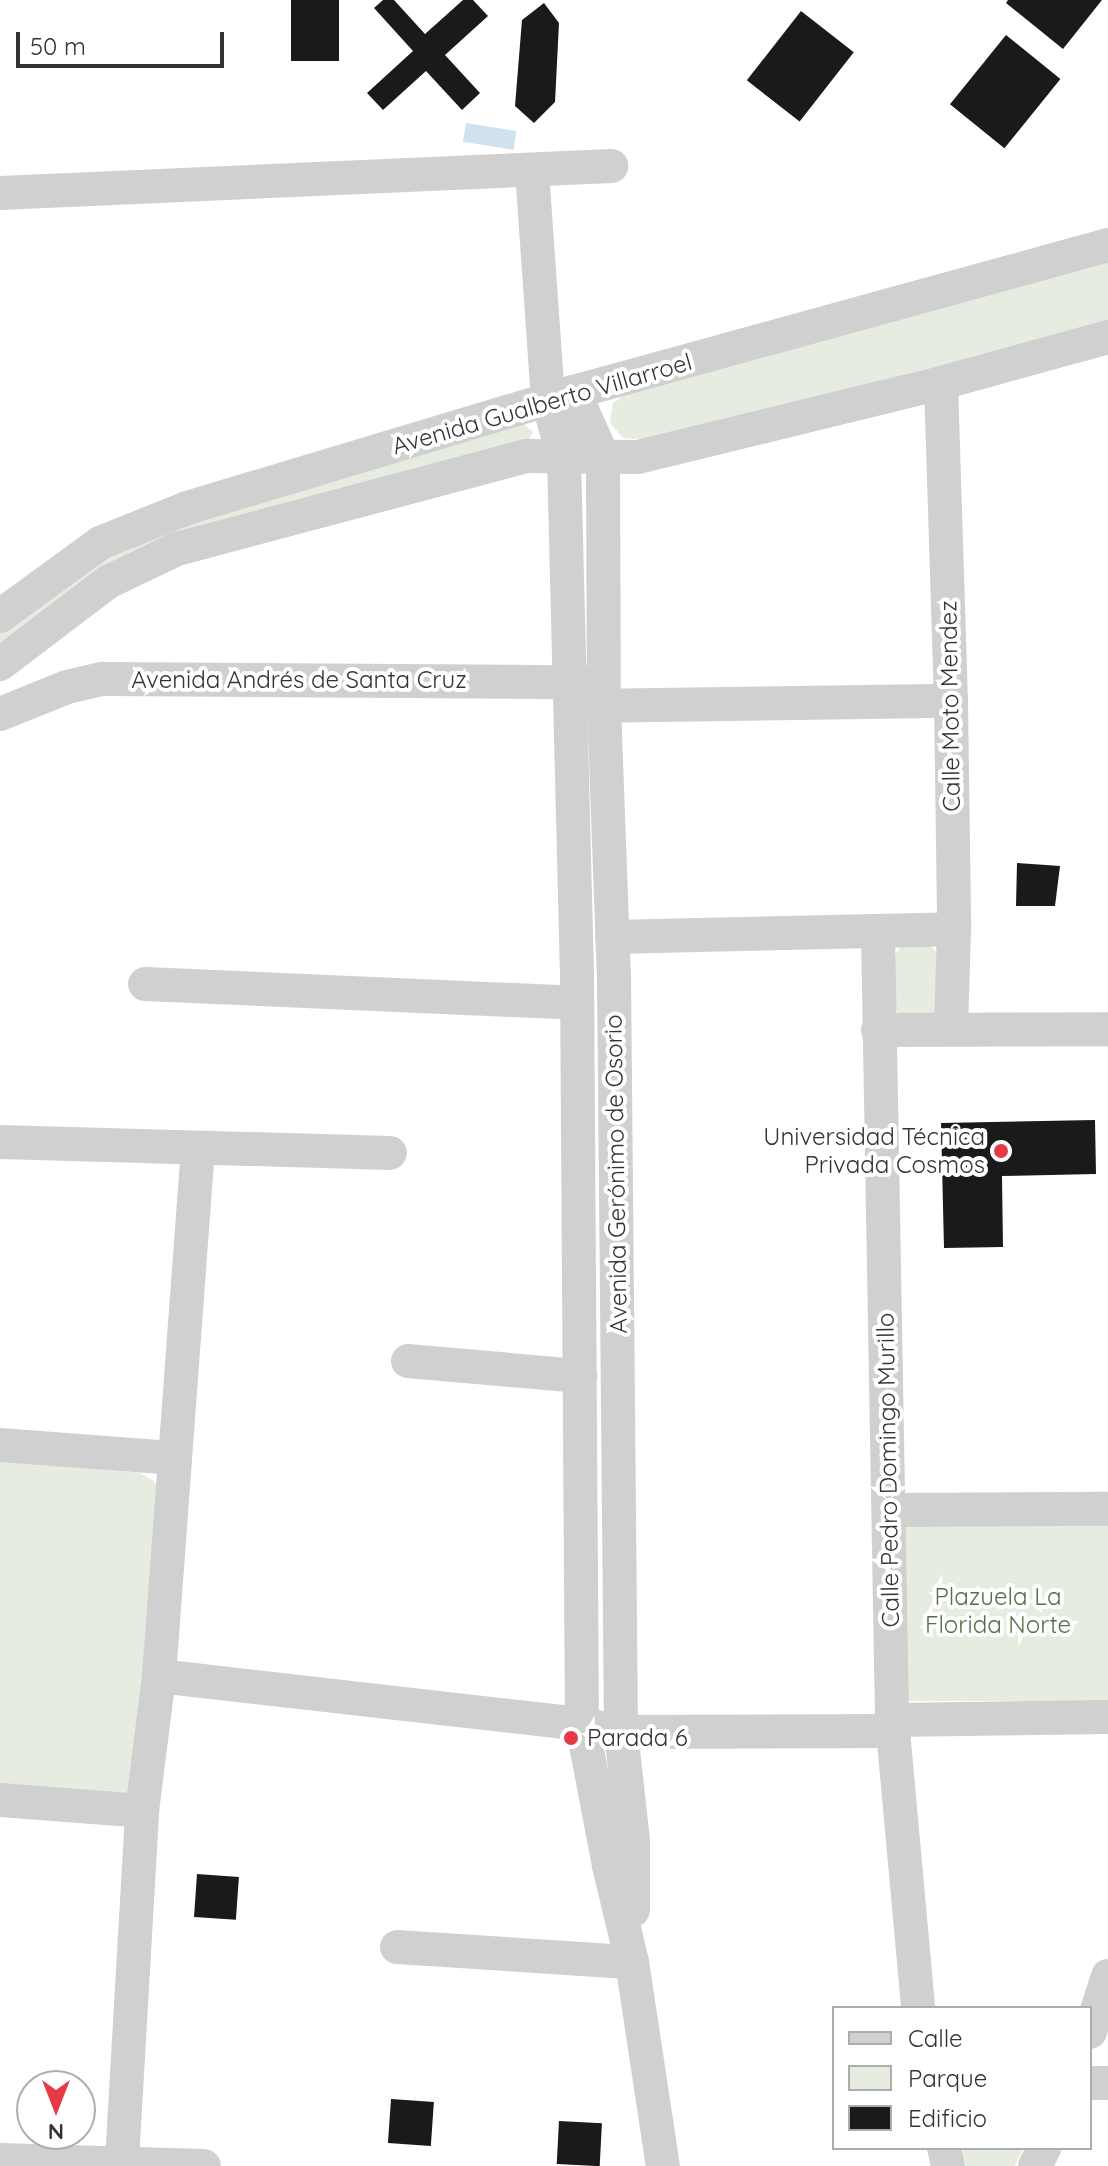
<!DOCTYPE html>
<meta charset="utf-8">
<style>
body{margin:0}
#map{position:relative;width:1108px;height:2166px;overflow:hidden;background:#fff;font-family:Quicksand,sans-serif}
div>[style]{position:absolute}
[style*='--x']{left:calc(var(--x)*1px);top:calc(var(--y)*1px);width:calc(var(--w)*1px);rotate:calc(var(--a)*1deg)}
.green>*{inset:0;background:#e6ecdf;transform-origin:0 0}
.water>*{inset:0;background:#cfe2ee;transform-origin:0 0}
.building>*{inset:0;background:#1a1a1a;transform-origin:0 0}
.minor>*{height:34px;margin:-17px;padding:0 17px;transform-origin:17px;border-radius:17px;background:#d0d0d0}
.dots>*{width:22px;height:22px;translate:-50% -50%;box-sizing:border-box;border:4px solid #fff;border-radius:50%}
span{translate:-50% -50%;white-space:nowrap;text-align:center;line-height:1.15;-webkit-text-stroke:8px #fff;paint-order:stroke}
.street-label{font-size:24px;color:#333}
.poi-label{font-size:24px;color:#333}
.right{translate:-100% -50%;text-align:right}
.left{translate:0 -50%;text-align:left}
.park-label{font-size:24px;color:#56703f}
.legend{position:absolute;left:832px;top:2006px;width:260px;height:144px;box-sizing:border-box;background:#fff;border:2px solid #adadad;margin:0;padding:10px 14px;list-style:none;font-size:24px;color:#333}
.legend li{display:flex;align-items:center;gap:16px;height:40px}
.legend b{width:40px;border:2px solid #adadad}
.north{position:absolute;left:16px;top:2070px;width:80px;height:80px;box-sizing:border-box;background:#fff;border:2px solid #adadad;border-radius:50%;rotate:180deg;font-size:22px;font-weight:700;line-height:32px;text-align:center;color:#333}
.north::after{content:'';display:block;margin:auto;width:28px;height:36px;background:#e63946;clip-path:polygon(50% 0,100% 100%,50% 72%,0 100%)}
.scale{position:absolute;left:16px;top:32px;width:208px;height:36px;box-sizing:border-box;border:4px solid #333;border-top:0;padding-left:10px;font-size:24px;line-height:28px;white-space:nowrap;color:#333;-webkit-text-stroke:6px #fff;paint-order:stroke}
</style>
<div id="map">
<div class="green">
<i style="clip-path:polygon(1108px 259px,1108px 323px,647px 440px,623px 438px,610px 423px,613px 403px,633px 389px)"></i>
<i style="clip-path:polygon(512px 425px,525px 425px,533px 432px,528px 443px,175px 538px,0 649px,0 633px,92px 562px,158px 532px)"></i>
<i style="clip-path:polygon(904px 942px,931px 946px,942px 958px,942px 1005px,933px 1016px,904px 1016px,896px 1011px,894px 956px)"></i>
<i style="clip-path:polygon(0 1460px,140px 1473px,154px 1481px,159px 1491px,133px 1784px,128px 1792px,114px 1796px,0 1786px)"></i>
<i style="left:905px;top:1522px;width:203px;height:179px"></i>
<i style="clip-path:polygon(962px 2148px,1023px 2148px,1015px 2166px,966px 2166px)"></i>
</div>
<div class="water">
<i style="left:466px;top:123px;width:51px;height:19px;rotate:9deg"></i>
</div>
<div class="building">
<i style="left:291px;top:0;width:48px;height:61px"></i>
<i style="clip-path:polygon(383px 0,394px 0,425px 34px,463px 0,473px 0,488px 16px,445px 55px,480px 93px,462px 110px,426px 71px,383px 110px,367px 93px,413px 51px,374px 8px)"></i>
<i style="clip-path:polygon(1008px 0,1102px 0,1063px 49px,1006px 3px)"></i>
<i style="clip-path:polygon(544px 3px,559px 23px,555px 102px,534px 123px,515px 106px,522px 20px)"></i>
<i style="left:801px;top:11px;width:67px;height:88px;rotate:38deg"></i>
<i style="left:1006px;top:35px;width:70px;height:89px;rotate:39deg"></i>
<i style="clip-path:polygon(1017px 863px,1060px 866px,1055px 906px,1016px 906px)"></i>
<i style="clip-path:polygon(1095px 1120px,1096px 1174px,1002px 1176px,1003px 1247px,944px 1248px,941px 1123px)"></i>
<i style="left:197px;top:1874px;width:42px;height:43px;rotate:4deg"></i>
<i style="left:391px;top:2099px;width:43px;height:44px;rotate:4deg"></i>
<i style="left:559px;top:2121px;width:43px;height:43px;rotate:3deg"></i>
</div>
<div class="minor">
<i style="--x:532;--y:171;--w:231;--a:86"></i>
<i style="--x:548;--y:401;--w:59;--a:74.3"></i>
<i style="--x:564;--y:458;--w:518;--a:88.56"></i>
<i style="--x:577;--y:976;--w:748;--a:89.62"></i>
<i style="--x:582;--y:1724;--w:145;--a:79.2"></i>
<i style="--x:609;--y:1866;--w:99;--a:76.5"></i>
<i style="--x:632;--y:1962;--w:206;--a:81.4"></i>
<i style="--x:0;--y:193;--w:612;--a:-2.53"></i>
<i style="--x:941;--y:383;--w:318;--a:88.2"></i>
<i style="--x:951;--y:701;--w:228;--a:89.2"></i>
<i style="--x:954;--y:929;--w:100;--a:91.7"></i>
<i style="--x:574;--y:392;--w:71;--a:66"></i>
<i style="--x:603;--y:457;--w:249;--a:89.8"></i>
<i style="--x:604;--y:706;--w:268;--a:87.9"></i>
<i style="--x:614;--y:974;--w:758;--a:89.47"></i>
<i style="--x:621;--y:1732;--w:110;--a:83.7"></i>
<i style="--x:633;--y:1841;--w:69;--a:90"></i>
<i style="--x:0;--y:616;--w:124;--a:-36.1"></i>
<i style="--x:100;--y:543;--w:94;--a:-21.9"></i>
<i style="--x:187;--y:508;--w:404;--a:-16.7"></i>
<i style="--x:574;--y:392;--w:554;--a:-15.39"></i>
<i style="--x:0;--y:664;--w:136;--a:-37.2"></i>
<i style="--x:108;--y:582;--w:76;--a:-25.6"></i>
<i style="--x:177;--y:549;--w:361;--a:-14.9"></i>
<i style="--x:526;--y:456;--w:112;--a:0.5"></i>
<i style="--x:638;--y:457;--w:312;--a:-13.7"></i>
<i style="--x:941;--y:383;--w:173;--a:-15.4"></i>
<i style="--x:583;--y:706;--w:368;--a:-0.8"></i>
<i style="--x:0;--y:714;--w:72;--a:-21.9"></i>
<i style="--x:67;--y:687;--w:37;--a:-13"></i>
<i style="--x:103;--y:679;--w:485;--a:0.4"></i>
<i style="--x:878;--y:931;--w:789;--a:88.98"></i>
<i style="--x:892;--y:1720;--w:289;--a:84.8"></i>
<i style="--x:612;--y:937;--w:342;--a:-1.3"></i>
<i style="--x:145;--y:984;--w:431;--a:2.5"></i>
<i style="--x:878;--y:1030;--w:230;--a:-0.2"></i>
<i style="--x:0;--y:1142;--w:390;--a:1.6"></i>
<i style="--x:408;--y:1361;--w:173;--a:5"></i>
<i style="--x:0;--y:1445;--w:172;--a:4.3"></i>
<i style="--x:890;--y:1510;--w:218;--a:-0.3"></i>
<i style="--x:159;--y:1676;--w:426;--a:6.5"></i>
<i style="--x:582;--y:1724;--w:40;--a:12"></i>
<i style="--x:621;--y:1732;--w:272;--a:-0.2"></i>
<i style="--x:892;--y:1720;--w:216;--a:-0.8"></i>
<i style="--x:0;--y:1800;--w:142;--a:4.4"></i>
<i style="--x:397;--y:1947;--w:235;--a:3.7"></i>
<i style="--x:1090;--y:2032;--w:59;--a:-72.2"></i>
<i style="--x:1090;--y:2083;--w:18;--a:0"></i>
<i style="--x:944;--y:2148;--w:18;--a:77"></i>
<i style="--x:0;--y:2160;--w:204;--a:1.7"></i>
<i style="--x:122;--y:2161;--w:351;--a:-86.7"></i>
<i style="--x:142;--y:1811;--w:136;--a:-82.8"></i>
<i style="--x:159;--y:1676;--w:529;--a:-85.78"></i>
<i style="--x:1035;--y:2166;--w:20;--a:-63"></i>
</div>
<div class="dots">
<i style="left:1001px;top:1151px;background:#e63946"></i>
<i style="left:571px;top:1738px;background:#e63946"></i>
</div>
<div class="street-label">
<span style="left:542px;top:404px;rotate:-16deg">Avenida Gualberto Villarroel</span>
<span style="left:299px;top:680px">Avenida Andrés de Santa Cruz</span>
<span style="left:950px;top:706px;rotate:-91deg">Calle Moto Mendez</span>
<span style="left:616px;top:1174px;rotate:-91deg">Avenida Gerónimo de Osorio</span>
<span style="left:888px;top:1470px;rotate:-91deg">Calle Pedro Domingo Murillo</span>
</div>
<div class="poi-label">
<span class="right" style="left:985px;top:1151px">Universidad Técnica<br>Privada Cosmos</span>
<span class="left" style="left:587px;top:1738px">Parada 6</span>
</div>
<div class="park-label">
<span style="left:998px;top:1611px">Plazuela La<br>Florida Norte</span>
</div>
<ul class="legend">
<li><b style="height:10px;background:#d0d0d0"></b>Calle</li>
<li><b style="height:22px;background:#e6ecdf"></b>Parque</li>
<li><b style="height:22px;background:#1a1a1a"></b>Edificio</li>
</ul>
<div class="north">N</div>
<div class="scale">50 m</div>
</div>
